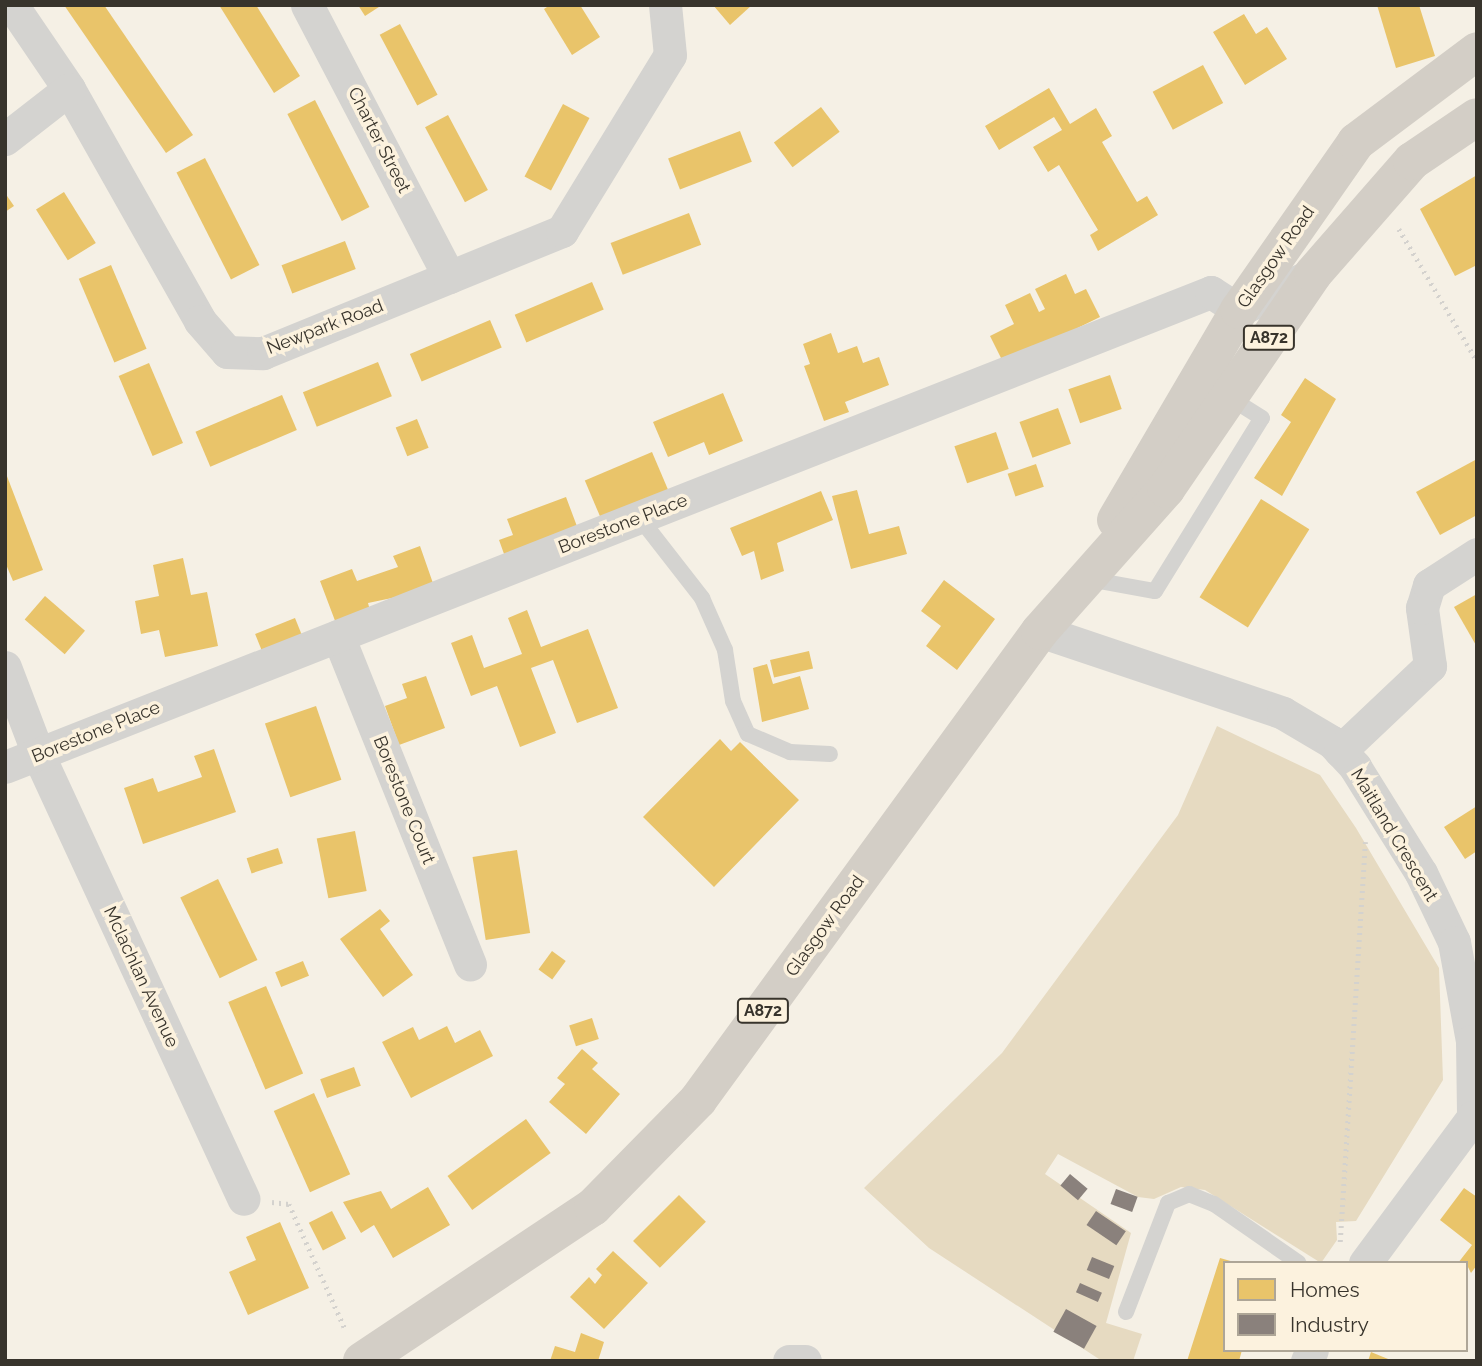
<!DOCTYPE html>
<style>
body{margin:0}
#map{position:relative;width:1482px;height:1366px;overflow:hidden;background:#f5f0e5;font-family:Raleway,sans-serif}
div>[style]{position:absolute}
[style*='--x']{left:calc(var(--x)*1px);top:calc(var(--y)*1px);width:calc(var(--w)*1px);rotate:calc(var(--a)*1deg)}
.green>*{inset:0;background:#e6dac1}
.homes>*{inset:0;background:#e9c46a;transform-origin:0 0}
.industry>*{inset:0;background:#8a817c;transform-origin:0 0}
.path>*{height:4.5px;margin-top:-2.25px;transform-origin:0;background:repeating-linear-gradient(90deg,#d4d2ce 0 2px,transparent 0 7px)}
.service>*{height:16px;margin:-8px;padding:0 8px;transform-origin:8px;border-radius:8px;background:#d4d3d0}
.minor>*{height:33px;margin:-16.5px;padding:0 16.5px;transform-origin:16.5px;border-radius:16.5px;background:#d4d3d0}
.primary>*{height:38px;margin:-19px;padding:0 19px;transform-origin:19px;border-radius:19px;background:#d3cec6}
span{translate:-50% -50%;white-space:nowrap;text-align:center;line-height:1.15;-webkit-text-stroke:7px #fcf2de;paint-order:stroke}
.shield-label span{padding:2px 5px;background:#fcf2de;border:2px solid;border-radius:5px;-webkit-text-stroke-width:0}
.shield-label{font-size:16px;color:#38342c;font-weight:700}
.street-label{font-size:18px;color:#38342c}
.frame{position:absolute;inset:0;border:7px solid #38342c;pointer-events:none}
.legend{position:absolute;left:1223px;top:1261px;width:245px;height:91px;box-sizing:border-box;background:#fcf2de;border:2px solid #aea697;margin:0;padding:9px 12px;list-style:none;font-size:21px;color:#38342c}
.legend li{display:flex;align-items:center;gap:14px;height:35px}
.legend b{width:35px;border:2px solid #aea697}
</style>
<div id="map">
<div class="green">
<i style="clip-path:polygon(1217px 726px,1320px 775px,1356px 828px,1439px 968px,1443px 1080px,1356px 1221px,1336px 1222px,1337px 1240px,1321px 1263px,1205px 1190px,1181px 1187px,1154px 1199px,1138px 1197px,1058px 1154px,1045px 1174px,1131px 1233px,1106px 1323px,1142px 1334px,1133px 1361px,1102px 1361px,929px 1248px,864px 1188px,1002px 1053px,1178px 815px)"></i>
</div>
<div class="homes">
<i style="clip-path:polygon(64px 5px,104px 5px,193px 135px,166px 153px)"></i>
<i style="clip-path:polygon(219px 5px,256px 5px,300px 76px,274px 93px)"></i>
<i style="clip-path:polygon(358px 5px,382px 5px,365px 16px)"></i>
<i style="clip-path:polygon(550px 5px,580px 5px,600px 37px,572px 55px,544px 9px)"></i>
<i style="clip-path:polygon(713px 5px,752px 5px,730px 25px)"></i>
<i style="clip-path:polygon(1377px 5px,1419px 5px,1435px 56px,1396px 68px)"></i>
<i style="clip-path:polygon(1244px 14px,1256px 34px,1267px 27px,1287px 59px,1245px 85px,1213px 32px)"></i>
<i style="left:400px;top:24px;width:80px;height:23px;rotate:62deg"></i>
<i style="left:1203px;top:65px;width:43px;height:57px;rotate:62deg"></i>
<i style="clip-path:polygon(1049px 88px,1070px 124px,1096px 108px,1112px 136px,1102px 142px,1137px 202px,1147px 196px,1158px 215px,1098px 251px,1090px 235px,1098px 230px,1059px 165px,1048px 172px,1033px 147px,1062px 130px,1054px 117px,999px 150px,985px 126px)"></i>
<i style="left:315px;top:100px;width:120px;height:31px;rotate:63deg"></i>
<i style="left:563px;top:104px;width:30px;height:82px;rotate:28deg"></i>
<i style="left:821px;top:107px;width:31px;height:59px;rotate:53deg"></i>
<i style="left:448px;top:115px;width:85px;height:26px;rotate:62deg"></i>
<i style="left:740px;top:131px;width:33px;height:77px;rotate:69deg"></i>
<i style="left:205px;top:158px;width:120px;height:32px;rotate:63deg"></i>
<i style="clip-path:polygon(1477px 175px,1477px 265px,1455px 276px,1420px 209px)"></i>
<i style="left:64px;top:192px;width:60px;height:33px;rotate:58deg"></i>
<i style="clip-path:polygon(5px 193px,14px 206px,5px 212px)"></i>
<i style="left:689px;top:213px;width:34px;height:84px;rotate:69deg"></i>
<i style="left:345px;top:241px;width:30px;height:68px;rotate:69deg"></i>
<i style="left:111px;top:265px;width:91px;height:35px;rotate:67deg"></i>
<i style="clip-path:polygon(1066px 274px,1075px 294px,1086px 289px,1100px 317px,1004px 364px,990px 336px,1014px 324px,1005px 305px,1030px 293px,1039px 312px,1045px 309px,1035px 289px)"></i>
<i style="left:592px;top:282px;width:30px;height:84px;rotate:67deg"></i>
<i style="left:490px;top:320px;width:30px;height:87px;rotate:67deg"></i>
<i style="clip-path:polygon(831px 333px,838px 353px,857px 346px,863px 363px,879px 357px,889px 385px,845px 402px,849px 412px,824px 421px,804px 366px,810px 364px,803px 344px)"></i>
<i style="left:378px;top:362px;width:37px;height:81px;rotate:68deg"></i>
<i style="left:149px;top:363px;width:87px;height:33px;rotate:67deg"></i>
<i style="left:1110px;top:375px;width:36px;height:44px;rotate:71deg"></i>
<i style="clip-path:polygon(1305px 378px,1336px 399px,1282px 496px,1254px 478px,1291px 422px,1281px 415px)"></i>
<i style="clip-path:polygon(723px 393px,743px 441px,709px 455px,704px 442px,668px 457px,653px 422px)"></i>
<i style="left:282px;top:395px;width:38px;height:94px;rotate:67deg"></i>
<i style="left:1058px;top:408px;width:38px;height:41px;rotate:70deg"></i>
<i style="left:417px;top:419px;width:31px;height:23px;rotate:68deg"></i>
<i style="left:996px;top:432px;width:39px;height:44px;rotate:71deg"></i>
<i style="left:652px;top:452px;width:46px;height:73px;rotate:67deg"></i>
<i style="clip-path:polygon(1477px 459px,1477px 515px,1440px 535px,1416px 492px)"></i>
<i style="left:1036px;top:464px;width:24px;height:30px;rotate:71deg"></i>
<i style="clip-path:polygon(5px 471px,43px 570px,13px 581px,5px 562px)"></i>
<i style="clip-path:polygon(857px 490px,869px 534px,899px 526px,907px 554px,851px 569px,832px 496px)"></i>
<i style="clip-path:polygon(821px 491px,833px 520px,777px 543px,784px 571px,761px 580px,754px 551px,742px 556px,730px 528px)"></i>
<i style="clip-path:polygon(566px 497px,578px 529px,508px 565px,499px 540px,513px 535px,507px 519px)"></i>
<i style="left:1261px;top:499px;width:57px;height:116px;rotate:32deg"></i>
<i style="clip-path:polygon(420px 546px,435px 589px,368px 603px,371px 614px,337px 626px,320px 581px,352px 569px,357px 581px,398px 567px,393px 556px)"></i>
<i style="clip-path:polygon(183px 558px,191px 595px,207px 592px,218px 646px,165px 657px,159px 630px,141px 634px,135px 601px,159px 596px,153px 565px)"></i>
<i style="clip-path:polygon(944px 580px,995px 619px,957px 670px,926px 646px,941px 626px,921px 611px)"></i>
<i style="clip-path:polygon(1477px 594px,1477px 647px,1454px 607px)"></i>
<i style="left:45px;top:596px;width:53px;height:31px;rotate:41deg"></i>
<i style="clip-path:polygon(527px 610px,541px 647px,588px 629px,618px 708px,577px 723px,553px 660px,531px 668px,556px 733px,520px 747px,497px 686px,471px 696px,451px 643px,472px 635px,484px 668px,522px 654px,508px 618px)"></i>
<i style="left:295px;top:618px;width:22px;height:43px;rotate:68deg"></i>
<i style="left:809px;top:651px;width:18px;height:40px;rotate:77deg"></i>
<i style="clip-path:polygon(767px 664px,773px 684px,800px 676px,809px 709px,762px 722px,753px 668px)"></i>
<i style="clip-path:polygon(426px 676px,445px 728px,399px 745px,385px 706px,407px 698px,402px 684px)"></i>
<i style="left:316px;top:706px;width:78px;height:54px;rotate:71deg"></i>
<i style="clip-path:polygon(720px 739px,731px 751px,740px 742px,799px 800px,714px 887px,643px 817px)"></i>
<i style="clip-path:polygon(214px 749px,236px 812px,143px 844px,124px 788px,153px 778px,158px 792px,202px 777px,194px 756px)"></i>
<i style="clip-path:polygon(1477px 806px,1477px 851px,1465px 859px,1444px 827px)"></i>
<i style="left:355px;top:831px;width:61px;height:39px;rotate:79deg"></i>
<i style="left:278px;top:848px;width:16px;height:33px;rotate:72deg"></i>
<i style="left:517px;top:850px;width:84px;height:45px;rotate:81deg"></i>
<i style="left:218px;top:879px;width:90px;height:42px;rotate:64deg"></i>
<i style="clip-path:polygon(380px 909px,390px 921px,380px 929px,413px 975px,383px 997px,340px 939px)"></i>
<i style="left:552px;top:951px;width:17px;height:23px;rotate:36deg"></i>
<i style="left:303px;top:961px;width:16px;height:30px;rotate:68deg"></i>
<i style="left:266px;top:986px;width:95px;height:41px;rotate:67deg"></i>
<i style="left:592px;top:1018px;width:22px;height:24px;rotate:72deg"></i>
<i style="clip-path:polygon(447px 1026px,455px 1043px,480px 1030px,493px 1056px,411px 1098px,382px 1042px,413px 1027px,419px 1040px)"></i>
<i style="clip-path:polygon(582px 1049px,598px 1063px,592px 1069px,620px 1094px,586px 1134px,549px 1102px,565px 1084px,557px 1078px)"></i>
<i style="left:354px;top:1067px;width:20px;height:36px;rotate:70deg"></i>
<i style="left:314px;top:1093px;width:89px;height:44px;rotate:66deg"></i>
<i style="left:526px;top:1119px;width:42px;height:97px;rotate:54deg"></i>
<i style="clip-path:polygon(428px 1187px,450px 1225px,393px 1258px,374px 1225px,361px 1233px,343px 1202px,381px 1191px,391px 1209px)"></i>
<i style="clip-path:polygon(1464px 1188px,1477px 1197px,1477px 1265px,1471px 1273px,1466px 1263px,1458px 1263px,1472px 1245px,1440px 1220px)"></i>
<i style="left:679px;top:1195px;width:38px;height:65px;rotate:45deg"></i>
<i style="left:332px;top:1211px;width:31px;height:26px;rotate:63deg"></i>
<i style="clip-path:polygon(280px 1222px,309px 1288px,248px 1315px,229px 1272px,256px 1260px,246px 1237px)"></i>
<i style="clip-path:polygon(613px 1251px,648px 1283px,604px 1329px,570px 1297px,589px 1277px,595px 1284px,602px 1275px,596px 1269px)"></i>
<i style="clip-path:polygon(1220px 1258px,1234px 1262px,1225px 1263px,1225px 1350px,1242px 1350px,1239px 1361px,1187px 1361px)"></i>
<i style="clip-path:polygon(581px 1333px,604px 1342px,598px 1361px,550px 1361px,555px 1346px,575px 1352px)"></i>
<i style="clip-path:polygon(1371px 1352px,1393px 1361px,1368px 1361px)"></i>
</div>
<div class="industry">
<i style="left:1070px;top:1174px;width:23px;height:15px;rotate:40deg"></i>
<i style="left:1116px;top:1189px;width:23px;height:16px;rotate:20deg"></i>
<i style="left:1096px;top:1211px;width:36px;height:17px;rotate:34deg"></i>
<i style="left:1092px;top:1257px;width:24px;height:14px;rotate:22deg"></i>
<i style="left:1080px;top:1283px;width:24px;height:10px;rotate:24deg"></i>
<i style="left:1066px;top:1309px;width:35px;height:26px;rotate:29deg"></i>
</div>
<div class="path">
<i style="--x:1399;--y:229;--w:153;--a:59.4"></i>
<i style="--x:272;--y:1202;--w:17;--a:7"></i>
<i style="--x:289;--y:1204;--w:139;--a:65.8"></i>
<i style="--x:1340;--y:1242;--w:401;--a:-86.4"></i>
</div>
<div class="service">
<i style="--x:639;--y:517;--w:103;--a:52.1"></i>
<i style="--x:702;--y:598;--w:57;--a:66.1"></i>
<i style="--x:725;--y:650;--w:52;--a:81.1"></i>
<i style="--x:733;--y:701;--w:36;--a:66"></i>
<i style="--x:748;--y:734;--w:46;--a:23.2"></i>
<i style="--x:790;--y:752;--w:40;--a:2.9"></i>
<i style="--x:1088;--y:579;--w:68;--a:10.2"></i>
<i style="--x:1155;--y:591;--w:203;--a:-58.3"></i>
<i style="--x:1262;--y:418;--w:39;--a:-148"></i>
<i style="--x:1126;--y:1312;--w:117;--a:-68.9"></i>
<i style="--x:1168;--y:1203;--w:23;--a:-23"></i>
<i style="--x:1189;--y:1194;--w:27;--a:22"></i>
<i style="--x:1214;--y:1204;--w:103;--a:34.8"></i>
</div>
<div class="minor">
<i style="--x:12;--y:5;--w:102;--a:55.8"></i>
<i style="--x:69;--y:89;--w:266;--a:60.5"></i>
<i style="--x:200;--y:321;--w:41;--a:48.9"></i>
<i style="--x:227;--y:352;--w:36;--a:2"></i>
<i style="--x:263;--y:353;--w:323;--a:-22.2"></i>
<i style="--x:562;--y:231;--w:206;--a:-58.5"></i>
<i style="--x:670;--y:55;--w:50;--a:-95.7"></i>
<i style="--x:307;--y:5;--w:307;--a:62.4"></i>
<i style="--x:5;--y:139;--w:81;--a:-38"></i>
<i style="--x:1040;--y:631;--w:256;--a:18.6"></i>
<i style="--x:1283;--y:713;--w:57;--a:30.6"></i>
<i style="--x:1332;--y:742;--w:34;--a:47"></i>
<i style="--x:1355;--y:767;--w:125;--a:58.1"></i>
<i style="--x:1421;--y:873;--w:76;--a:64.4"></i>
<i style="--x:1454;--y:942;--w:101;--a:79.7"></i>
<i style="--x:1472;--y:1041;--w:76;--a:89.2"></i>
<i style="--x:338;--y:636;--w:354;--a:68.1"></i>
<i style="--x:5;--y:667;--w:93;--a:69.2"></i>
<i style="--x:38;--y:754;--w:490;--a:65.2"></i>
<i style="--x:1340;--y:751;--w:124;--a:-43.4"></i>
<i style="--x:1430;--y:666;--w:59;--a:-97.9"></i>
<i style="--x:1422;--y:608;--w:24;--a:-73"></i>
<i style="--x:1429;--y:585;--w:57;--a:-32.9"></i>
<i style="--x:5;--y:767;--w:1296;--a:-21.5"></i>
<i style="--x:1211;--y:292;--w:33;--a:33"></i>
<i style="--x:1239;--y:310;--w:82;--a:-25.9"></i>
<i style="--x:1365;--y:1263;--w:182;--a:-53.5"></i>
<i style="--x:789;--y:1361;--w:16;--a:0"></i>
<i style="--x:1307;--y:1361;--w:12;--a:-66"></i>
</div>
<div class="primary">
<i style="--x:1116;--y:520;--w:243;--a:-59.6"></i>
<i style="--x:1239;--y:310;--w:205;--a:-55.1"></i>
<i style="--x:1356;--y:142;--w:151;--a:-36.9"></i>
<i style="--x:362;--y:1361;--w:278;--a:-33.7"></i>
<i style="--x:593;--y:1207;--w:150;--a:-45.5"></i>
<i style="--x:698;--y:1100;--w:580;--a:-53.9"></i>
<i style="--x:1040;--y:631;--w:190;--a:-48.4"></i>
<i style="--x:1166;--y:489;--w:260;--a:-55.6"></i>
<i style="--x:1313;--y:274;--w:150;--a:-48.8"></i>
<i style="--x:1412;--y:161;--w:78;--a:-34.1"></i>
</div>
<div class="shield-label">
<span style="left:1269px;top:338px">A872</span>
<span style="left:763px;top:1011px">A872</span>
</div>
<div class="street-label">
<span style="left:379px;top:140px;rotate:63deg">Charter Street</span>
<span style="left:1276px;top:257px;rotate:-55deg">Glasgow Road</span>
<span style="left:325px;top:327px;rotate:-21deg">Newpark Road</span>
<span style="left:623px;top:524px;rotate:-21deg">Borestone Place</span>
<span style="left:96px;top:732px;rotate:-22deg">Borestone Place</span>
<span style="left:404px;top:800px;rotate:68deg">Borestone Court</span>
<span style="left:1394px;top:835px;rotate:59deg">Maitland Crescent</span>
<span style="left:825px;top:926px;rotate:-54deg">Glasgow Road</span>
<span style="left:141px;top:977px;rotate:65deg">Mclachlan Avenue</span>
</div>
<div class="frame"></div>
<ul class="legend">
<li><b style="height:19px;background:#e9c46a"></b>Homes</li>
<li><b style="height:19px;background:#8a817c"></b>Industry</li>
</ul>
</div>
